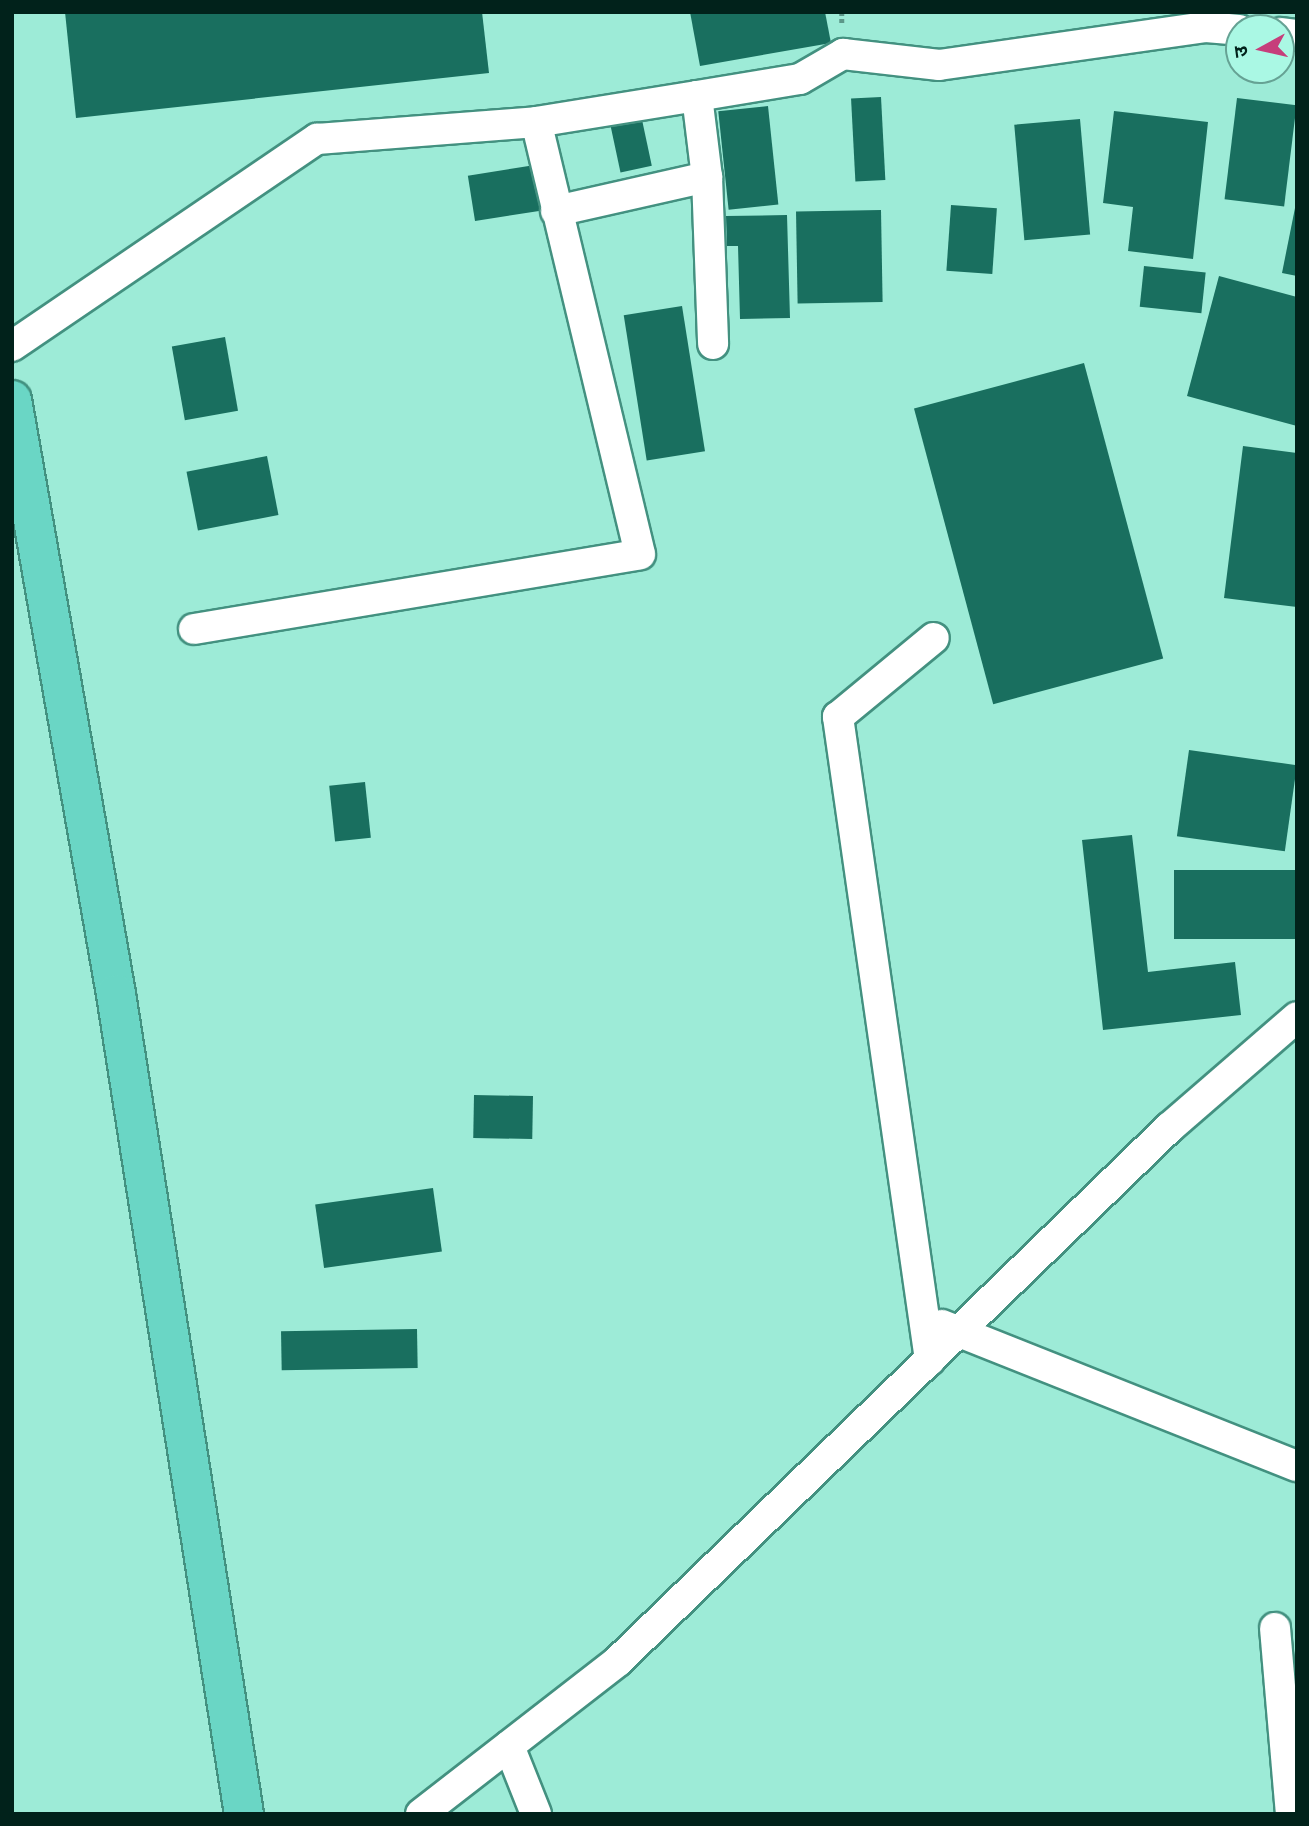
<!DOCTYPE html>
<meta charset="utf-8">
<style>
body{margin:0}
#map{position:relative;width:1309px;height:1826px;overflow:hidden;background:#9debd7;font-family:Arial,"Noto Sans Devanagari",sans-serif}
div>[style]{position:absolute}
[style*='--x']{left:calc(var(--x)*1px);top:calc(var(--y)*1px);width:calc(var(--w)*1px);rotate:calc(var(--a)*1deg)}
.building>*{inset:0;background:#196f5f;transform-origin:0 0}
.path>*{height:4.5px;margin-top:-2.25px;transform-origin:0;background:repeating-linear-gradient(90deg,#5c9789 0 3.5px,transparent 0 7px)}
.roads{filter:drop-shadow(2px 0 #439180) drop-shadow(-2px 0 #439180) drop-shadow(0 2px #439180) drop-shadow(0 -2px #439180)}
.street>*{height:30px;margin:-15px;padding:0 15px;transform-origin:15px;border-radius:15px;background:#fff}
.primary>*{height:38px;margin:-19px;padding:0 19px;transform-origin:19px;border-radius:19px;background:#6ad6c5}
span{translate:-50% -50%;white-space:nowrap;text-align:center;line-height:1.15;-webkit-text-stroke:7px #aaf8e4;paint-order:stroke}
.frame{position:absolute;inset:0;border:14px solid #01221b;pointer-events:none}
.north{position:absolute;left:1225px;top:14px;width:70px;height:70px;box-sizing:border-box;background:#aaf8e4;border:2px solid #66a294;border-radius:50%;rotate:262deg;font-size:19px;font-weight:700;line-height:28px;text-align:center;color:#01221b}
.north::after{content:'';display:block;margin:auto;width:24px;height:32px;background:#c63e7b;clip-path:polygon(50% 0,100% 100%,50% 72%,0 100%)}
</style>
<div id="map">
<div class="building">
<i style="clip-path:polygon(65px 12px,482px 12px,489px 73px,76px 118px)"></i>
<i style="clip-path:polygon(690px 12px,825px 12px,831px 43px,700px 66px)"></i>
<i style="left:881px;top:97px;width:83px;height:30px;rotate:87deg"></i>
<i style="left:1237px;top:98px;width:60px;height:102px;rotate:7deg"></i>
<i style="left:768px;top:106px;width:99px;height:50px;rotate:84deg"></i>
<i style="clip-path:polygon(1114px 111px,1208px 122px,1193px 259px,1128px 251px,1133px 207px,1103px 203px)"></i>
<i style="left:641px;top:115px;width:52px;height:32px;rotate:78deg"></i>
<i style="left:1080px;top:119px;width:116px;height:66px;rotate:85deg"></i>
<i style="left:535px;top:165px;width:46px;height:68px;rotate:81deg"></i>
<i style="clip-path:polygon(1296px 203px,1297px 203px,1297px 276px,1282px 273px)"></i>
<i style="left:951px;top:205px;width:46px;height:66px;rotate:4deg"></i>
<i style="left:881px;top:210px;width:92px;height:85px;rotate:89deg"></i>
<i style="clip-path:polygon(787px 215px,790px 318px,740px 319px,738px 246px,727px 246px,726px 216px)"></i>
<i style="left:1144px;top:266px;width:62px;height:41px;rotate:6deg"></i>
<i style="clip-path:polygon(1219px 276px,1297px 297px,1297px 426px,1187px 396px)"></i>
<i style="left:682px;top:306px;width:147px;height:59px;rotate:81deg"></i>
<i style="left:225px;top:337px;width:75px;height:54px;rotate:80deg"></i>
<i style="left:1084px;top:363px;width:306px;height:176px;rotate:75deg"></i>
<i style="clip-path:polygon(1243px 446px,1297px 453px,1297px 607px,1224px 598px)"></i>
<i style="left:267px;top:456px;width:60px;height:82px;rotate:79deg"></i>
<i style="left:1189px;top:750px;width:109px;height:87px;rotate:8deg"></i>
<i style="left:365px;top:782px;width:56px;height:36px;rotate:84deg"></i>
<i style="clip-path:polygon(1132px 835px,1148px 972px,1235px 962px,1241px 1015px,1103px 1030px,1082px 840px)"></i>
<i style="left:1297px;top:870px;width:69px;height:123px;rotate:90deg"></i>
<i style="left:474px;top:1095px;width:59px;height:43px;rotate:1deg"></i>
<i style="left:433px;top:1188px;width:64px;height:119px;rotate:82deg"></i>
<i style="left:417px;top:1329px;width:39px;height:136px;rotate:89deg"></i>
</div>
<div class="path">
<i style="--x:842;--y:12;--w:13;--a:90"></i>
</div>
<div class="roads">
<div class="street">
<i style="--x:1281;--y:33;--w:16;--a:7"></i>
<i style="--x:697;--y:96;--w:82;--a:83"></i>
<i style="--x:707;--y:177;--w:167;--a:87.9"></i>
<i style="--x:556;--y:211;--w:155;--a:-12.7"></i>
<i style="--x:12;--y:346;--w:369;--a:-34.2"></i>
<i style="--x:317;--y:139;--w:220;--a:-4.4"></i>
<i style="--x:536;--y:122;--w:163;--a:-9.2"></i>
<i style="--x:697;--y:96;--w:104;--a:-9.4"></i>
<i style="--x:800;--y:79;--w:50;--a:-30.2"></i>
<i style="--x:843;--y:54;--w:97;--a:6.5"></i>
<i style="--x:939;--y:65;--w:270;--a:-8.1"></i>
<i style="--x:1206;--y:27;--w:33;--a:5"></i>
<i style="--x:194;--y:629;--w:452;--a:-9.5"></i>
<i style="--x:640;--y:554;--w:444;--a:-103.5"></i>
<i style="--x:942;--y:1325;--w:382;--a:21.7"></i>
<i style="--x:930;--y:1360;--w:650;--a:-98.14"></i>
<i style="--x:838;--y:717;--w:124;--a:-39.5"></i>
<i style="--x:1275;--y:1628;--w:187;--a:85.1"></i>
<i style="--x:509;--y:1746;--w:73;--a:68.3"></i>
<i style="--x:421;--y:1814;--w:249;--a:-37.8"></i>
<i style="--x:618;--y:1661;--w:767;--a:-44.05"></i>
<i style="--x:1169;--y:1128;--w:169;--a:-40.9"></i>
</div>
<div class="primary">
<i style="--x:12;--y:400;--w:603;--a:80.07"></i>
<i style="--x:116;--y:994;--w:830;--a:81.13"></i>
</div>
</div>
<div class="frame"></div>
<div class="north">उ</div>
</div>
